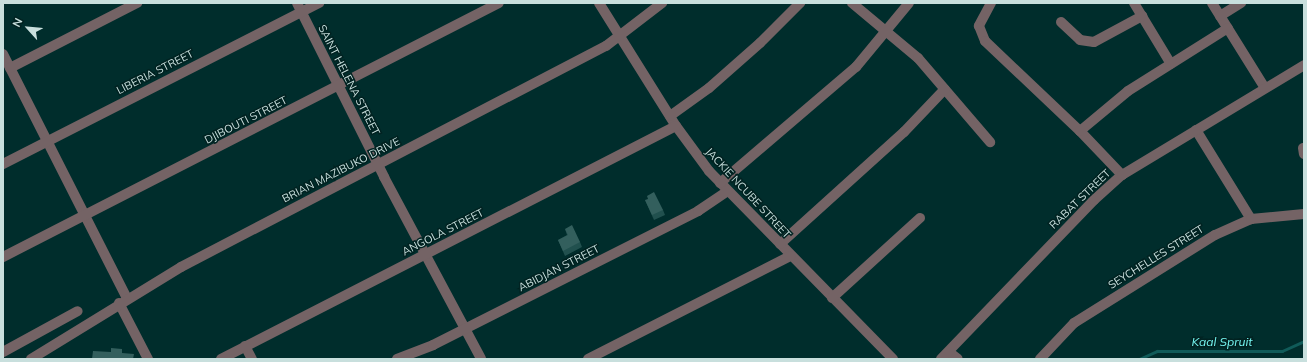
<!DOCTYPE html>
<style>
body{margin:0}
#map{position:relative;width:1307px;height:362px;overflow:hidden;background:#002d2c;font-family:Mulish,sans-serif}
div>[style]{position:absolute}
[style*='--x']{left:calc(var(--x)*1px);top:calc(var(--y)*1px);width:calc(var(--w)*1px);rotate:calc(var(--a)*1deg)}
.stream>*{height:3px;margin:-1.5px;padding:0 1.5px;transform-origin:1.5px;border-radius:1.5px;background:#105b59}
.minor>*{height:10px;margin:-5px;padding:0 5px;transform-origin:5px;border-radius:5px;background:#746365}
.wall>*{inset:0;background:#21504e}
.building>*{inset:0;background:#335f5d}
span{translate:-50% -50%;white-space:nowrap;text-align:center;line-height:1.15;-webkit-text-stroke:3px #012221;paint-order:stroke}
.street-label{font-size:11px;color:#c8dfdd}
.water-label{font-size:12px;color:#75f7f2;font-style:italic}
.frame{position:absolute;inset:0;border:4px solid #c8dfdd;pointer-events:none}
.north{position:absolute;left:8px;top:8px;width:40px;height:40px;-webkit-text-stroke:3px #012221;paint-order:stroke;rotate:297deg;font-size:11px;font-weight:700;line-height:16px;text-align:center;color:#c8dfdd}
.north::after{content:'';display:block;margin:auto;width:14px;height:18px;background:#c8dfdd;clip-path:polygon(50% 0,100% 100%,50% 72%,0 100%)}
</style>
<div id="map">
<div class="stream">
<i style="--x:1139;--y:359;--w:20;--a:-24"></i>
<i style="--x:1157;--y:351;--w:125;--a:0"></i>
<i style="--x:1282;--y:351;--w:24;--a:-24"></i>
</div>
<div class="minor">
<i style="--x:297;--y:3;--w:195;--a:63.4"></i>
<i style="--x:384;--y:177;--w:206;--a:61.9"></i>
<i style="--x:599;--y:3;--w:145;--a:58"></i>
<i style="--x:676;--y:126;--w:56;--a:53.7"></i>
<i style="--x:709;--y:171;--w:263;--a:45.6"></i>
<i style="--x:852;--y:3;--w:86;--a:39.8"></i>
<i style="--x:918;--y:58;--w:111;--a:49.4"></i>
<i style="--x:991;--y:3;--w:26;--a:118"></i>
<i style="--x:979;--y:26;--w:16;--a:68"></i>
<i style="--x:985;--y:41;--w:131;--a:43.5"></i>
<i style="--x:1080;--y:131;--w:61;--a:46.3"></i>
<i style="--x:1134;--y:3;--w:71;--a:58.8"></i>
<i style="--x:1212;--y:3;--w:100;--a:58.1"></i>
<i style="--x:1220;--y:16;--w:25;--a:-32"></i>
<i style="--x:1061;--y:22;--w:26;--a:43"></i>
<i style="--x:1080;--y:40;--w:14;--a:8"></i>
<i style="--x:1094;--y:42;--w:55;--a:-28.4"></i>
<i style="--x:3;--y:54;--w:274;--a:63.1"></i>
<i style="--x:10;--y:68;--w:143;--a:-27.1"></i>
<i style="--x:670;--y:116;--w:48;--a:-35.7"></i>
<i style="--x:709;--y:88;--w:68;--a:-41.4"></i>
<i style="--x:760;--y:43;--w:57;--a:-45"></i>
<i style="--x:1196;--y:130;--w:105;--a:58.3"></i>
<i style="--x:1080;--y:131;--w:62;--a:-39.8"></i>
<i style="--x:1128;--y:91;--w:118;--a:-32.2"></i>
<i style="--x:1303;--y:148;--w:6;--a:81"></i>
<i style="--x:3;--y:164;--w:355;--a:-27"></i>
<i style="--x:720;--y:183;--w:179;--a:-40.5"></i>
<i style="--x:856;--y:67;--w:83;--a:-50.4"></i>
<i style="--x:780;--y:244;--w:167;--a:-42.1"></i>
<i style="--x:904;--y:132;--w:59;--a:-46.4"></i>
<i style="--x:3;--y:257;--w:557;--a:-27.12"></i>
<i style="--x:832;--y:298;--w:119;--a:-42.3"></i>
<i style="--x:119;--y:303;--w:63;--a:62.6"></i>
<i style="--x:245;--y:346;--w:15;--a:62"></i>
<i style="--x:3;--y:352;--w:85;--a:-28.7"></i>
<i style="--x:949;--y:352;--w:11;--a:38"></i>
<i style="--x:31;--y:359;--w:176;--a:-31.5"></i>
<i style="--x:181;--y:267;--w:479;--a:-27.5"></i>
<i style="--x:606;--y:46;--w:71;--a:-37.5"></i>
<i style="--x:221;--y:359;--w:511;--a:-27.12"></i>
<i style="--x:397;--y:359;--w:39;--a:-21"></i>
<i style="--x:433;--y:345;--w:297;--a:-26.8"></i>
<i style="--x:698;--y:211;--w:36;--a:-34"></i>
<i style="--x:588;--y:359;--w:227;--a:-27"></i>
<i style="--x:941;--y:359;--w:221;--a:-46.1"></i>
<i style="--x:1094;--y:200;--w:38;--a:-42"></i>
<i style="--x:1122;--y:175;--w:213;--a:-31.1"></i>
<i style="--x:1040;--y:359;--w:50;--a:-46.6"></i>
<i style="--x:1074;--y:323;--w:166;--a:-32"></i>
<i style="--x:1215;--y:235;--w:39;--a:-24"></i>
<i style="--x:1251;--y:219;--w:53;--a:-5.4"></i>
</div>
<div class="wall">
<i style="clip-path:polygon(645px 200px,663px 210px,665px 215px,654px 220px)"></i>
<i style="clip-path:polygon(565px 229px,580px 242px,582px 247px,565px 256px,558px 240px,567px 235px)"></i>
</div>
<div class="building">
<i style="clip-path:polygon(654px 192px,663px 210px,652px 215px,645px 200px,648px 199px,647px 196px)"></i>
<i style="clip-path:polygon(572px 225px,580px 242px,563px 251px,558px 240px,568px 235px,565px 229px)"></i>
<i style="clip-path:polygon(111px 348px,122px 349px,122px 353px,134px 354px,133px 359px,92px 359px,93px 351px,111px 352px)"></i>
</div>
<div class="street-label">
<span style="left:155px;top:72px;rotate:-27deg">LIBERIA STREET</span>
<span style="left:349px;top:80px;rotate:63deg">SAINT HELENA STREET</span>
<span style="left:246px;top:120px;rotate:-27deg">DJIBOUTI STREET</span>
<span style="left:341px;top:170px;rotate:-27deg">BRIAN MAZIBUKO DRIVE</span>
<span style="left:748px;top:193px;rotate:47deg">JACKIE NCUBE STREET</span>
<span style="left:1080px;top:199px;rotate:-44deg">RABAT STREET</span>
<span style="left:443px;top:232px;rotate:-27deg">ANGOLA STREET</span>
<span style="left:1156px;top:257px;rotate:-32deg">SEYCHELLES STREET</span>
<span style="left:559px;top:268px;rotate:-27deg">ABIDJAN STREET</span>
</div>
<div class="water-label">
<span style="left:1222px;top:342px">Kaal Spruit</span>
</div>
<div class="frame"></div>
<div class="north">N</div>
</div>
